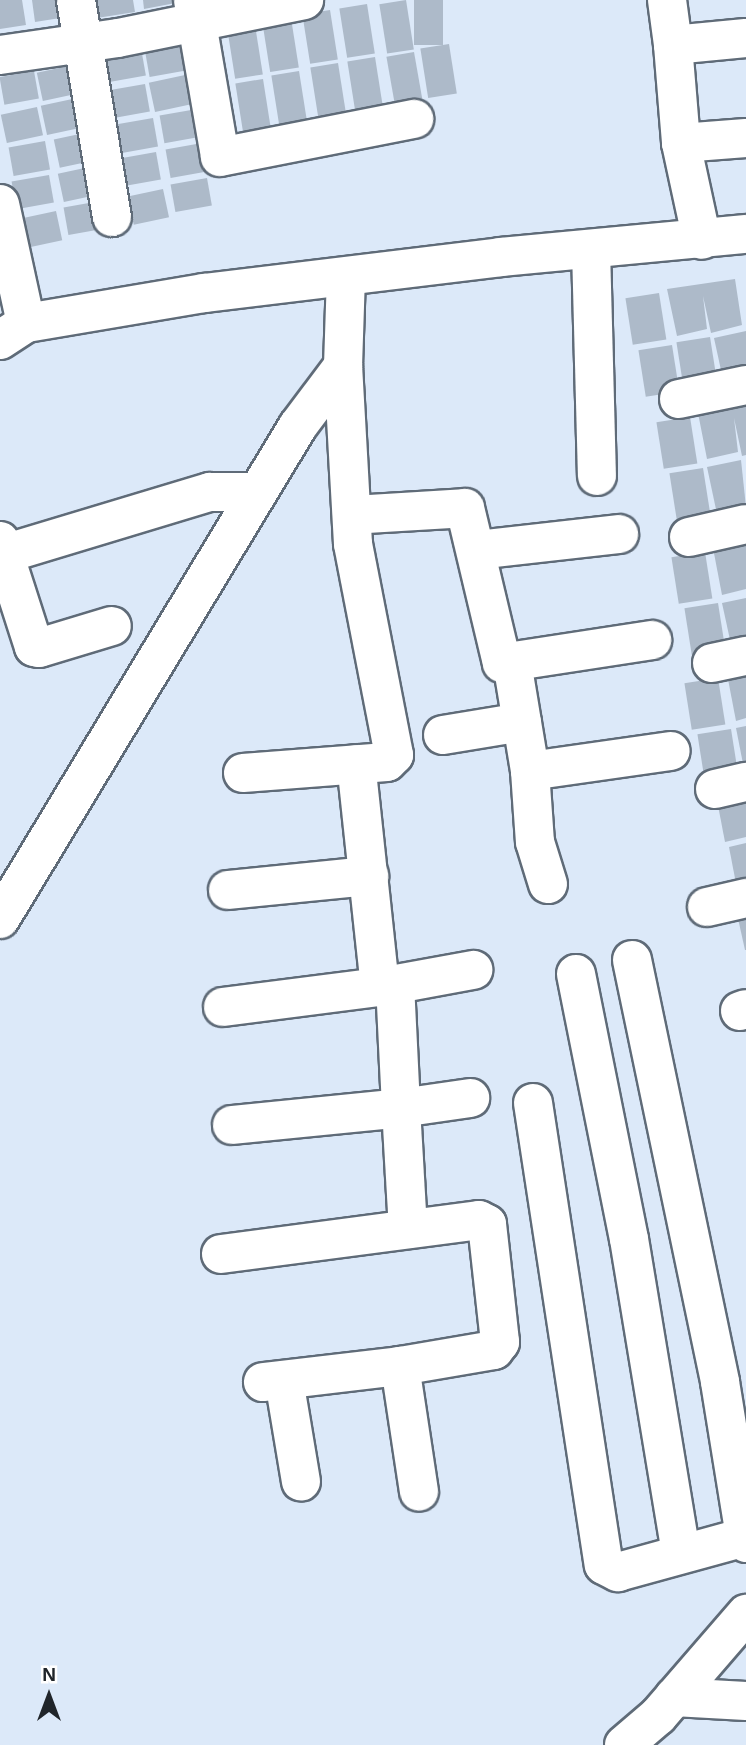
<!DOCTYPE html>
<style>
body{margin:0}
#map{position:relative;width:746px;height:1745px;overflow:hidden;background:#dce9f9;font-family:Helvetica,sans-serif}
div>[style]{position:absolute}
[style*='--x']{left:calc(var(--x)*1px);top:calc(var(--y)*1px);width:calc(var(--w)*1px);rotate:calc(var(--a)*1deg)}
.building>*{inset:0;background:#adbac9;transform-origin:0 0}
.roads{filter:drop-shadow(2px 0 #5f6b78) drop-shadow(-2px 0 #5f6b78) drop-shadow(0 2px #5f6b78) drop-shadow(0 -2px #5f6b78)}
.minor>*{height:38px;margin:-19px;padding:0 19px;transform-origin:19px;border-radius:19px;background:#fff}
span{translate:-50% -50%;white-space:nowrap;text-align:center;line-height:1.15;-webkit-text-stroke:6px #fff;paint-order:stroke}
.north{position:absolute;left:14px;top:1661px;width:70px;height:70px;-webkit-text-stroke:5px #fff;paint-order:stroke;rotate:0deg;font-size:19px;font-weight:700;line-height:28px;text-align:center;color:#20252a}
.north::after{content:'';display:block;margin:auto;width:24px;height:32px;background:#20252a;clip-path:polygon(50% 0,100% 100%,50% 72%,0 100%)}
</style>
<div id="map">
<div class="building">
<i style="clip-path:polygon(0 0,22px 0,26px 25px,0 29px)"></i>
<i style="clip-path:polygon(32px 0,71px 0,73px 16px,35px 22px)"></i>
<i style="clip-path:polygon(95px 0,133px 0,135px 12px,97px 18px)"></i>
<i style="clip-path:polygon(143px 0,186px 0,186px 1px,144px 9px)"></i>
<i style="left:406px;top:0;width:50px;height:27px;rotate:81deg"></i>
<i style="left:414px;top:0;width:29px;height:45px"></i>
<i style="left:367px;top:4px;width:50px;height:28px;rotate:81deg"></i>
<i style="left:330px;top:10px;width:50px;height:28px;rotate:81deg"></i>
<i style="left:291px;top:18px;width:50px;height:29px;rotate:81deg"></i>
<i style="left:255px;top:25px;width:50px;height:28px;rotate:81deg"></i>
<i style="left:181px;top:42px;width:29px;height:37px;rotate:80deg"></i>
<i style="left:449px;top:44px;width:50px;height:29px;rotate:81deg"></i>
<i style="left:141px;top:48px;width:28px;height:37px;rotate:80deg"></i>
<i style="left:414px;top:52px;width:51px;height:28px;rotate:80deg"></i>
<i style="left:375px;top:57px;width:50px;height:28px;rotate:81deg"></i>
<i style="left:338px;top:63px;width:50px;height:28px;rotate:81deg"></i>
<i style="left:73px;top:65px;width:29px;height:37px;rotate:78deg"></i>
<i style="left:34px;top:71px;width:28px;height:35px;rotate:80deg"></i>
<i style="left:299px;top:71px;width:51px;height:28px;rotate:81deg"></i>
<i style="left:185px;top:75px;width:30px;height:37px;rotate:78deg"></i>
<i style="left:263px;top:79px;width:50px;height:28px;rotate:81deg"></i>
<i style="left:145px;top:84px;width:28px;height:38px;rotate:80deg"></i>
<i style="left:77px;top:98px;width:30px;height:37px;rotate:78deg"></i>
<i style="left:37px;top:107px;width:29px;height:37px;rotate:78deg"></i>
<i style="left:197px;top:109px;width:28px;height:38px;rotate:80deg"></i>
<i style="left:153px;top:118px;width:29px;height:38px;rotate:80deg"></i>
<i style="left:89px;top:132px;width:29px;height:36px;rotate:78deg"></i>
<i style="left:45px;top:141px;width:29px;height:37px;rotate:80deg"></i>
<i style="left:202px;top:143px;width:29px;height:37px;rotate:80deg"></i>
<i style="left:156px;top:152px;width:28px;height:37px;rotate:80deg"></i>
<i style="left:94px;top:166px;width:29px;height:37px;rotate:78deg"></i>
<i style="left:49px;top:175px;width:28px;height:38px;rotate:80deg"></i>
<i style="left:207px;top:178px;width:28px;height:37px;rotate:80deg"></i>
<i style="left:163px;top:189px;width:29px;height:36px;rotate:78deg"></i>
<i style="left:100px;top:201px;width:28px;height:37px;rotate:80deg"></i>
<i style="left:56px;top:211px;width:30px;height:37px;rotate:78deg"></i>
<i style="clip-path:polygon(735px 279px,742px 325px,711px 333px,703px 296px,707px 329px,677px 336px,667px 289px)"></i>
<i style="left:659px;top:293px;width:47px;height:34px;rotate:81deg"></i>
<i style="clip-path:polygon(746px 331px,746px 379px,724px 384px,714px 338px)"></i>
<i style="left:710px;top:337px;width:47px;height:34px;rotate:81deg"></i>
<i style="left:672px;top:345px;width:47px;height:34px;rotate:81deg"></i>
<i style="clip-path:polygon(731px 406px,732px 409px,746px 406px,746px 455px,742px 456px,734px 418px,738px 452px,707px 459px,698px 413px)"></i>
<i style="left:690px;top:417px;width:47px;height:34px;rotate:81deg"></i>
<i style="clip-path:polygon(741px 460px,746px 507px,717px 514px,707px 467px)"></i>
<i style="left:703px;top:468px;width:47px;height:34px;rotate:81deg"></i>
<i style="clip-path:polygon(746px 541px,746px 589px,722px 595px,713px 548px)"></i>
<i style="left:705px;top:552px;width:47px;height:34px;rotate:81deg"></i>
<i style="clip-path:polygon(746px 598px,746px 646px,732px 649px,722px 603px)"></i>
<i style="left:718px;top:603px;width:47px;height:34px;rotate:81deg"></i>
<i style="clip-path:polygon(746px 670px,746px 718px,736px 721px,727px 674px)"></i>
<i style="left:718px;top:678px;width:47px;height:34px;rotate:81deg"></i>
<i style="clip-path:polygon(746px 726px,746px 774px,745px 774px,736px 728px)"></i>
<i style="left:731px;top:729px;width:47px;height:34px;rotate:81deg"></i>
<i style="clip-path:polygon(746px 789px,746px 837px,725px 842px,716px 795px)"></i>
<i style="clip-path:polygon(746px 843px,746px 892px,738px 894px,729px 847px)"></i>
<i style="clip-path:polygon(746px 903px,746px 950px,745px 950px,735px 905px)"></i>
</div>
<div class="roads">
<div class="minor">
<i style="--x:76;--y:0;--w:220;--a:80.6"></i>
<i style="--x:193;--y:0;--w:159;--a:80.2"></i>
<i style="--x:220;--y:157;--w:198;--a:-11.1"></i>
<i style="--x:667;--y:0;--w:45;--a:82.4"></i>
<i style="--x:673;--y:45;--w:73;--a:-5.5"></i>
<i style="--x:673;--y:45;--w:98;--a:85.3"></i>
<i style="--x:681;--y:143;--w:65;--a:-4.4"></i>
<i style="--x:0;--y:55;--w:119;--a:-8.2"></i>
<i style="--x:118;--y:38;--w:190;--a:-11.5"></i>
<i style="--x:681;--y:143;--w:99;--a:77.8"></i>
<i style="--x:0;--y:204;--w:122;--a:77.7"></i>
<i style="--x:591;--y:249;--w:227;--a:88.5"></i>
<i style="--x:0;--y:340;--w:31;--a:-33"></i>
<i style="--x:26;--y:323;--w:181;--a:-9.6"></i>
<i style="--x:204;--y:293;--w:299;--a:-6.9"></i>
<i style="--x:501;--y:257;--w:246;--a:-5.4"></i>
<i style="--x:679;--y:399;--w:68;--a:-11.8"></i>
<i style="--x:352;--y:515;--w:113;--a:-3.5"></i>
<i style="--x:465;--y:508;--w:159;--a:76.6"></i>
<i style="--x:502;--y:663;--w:152;--a:-8.7"></i>
<i style="--x:689;--y:537;--w:58;--a:-12.8"></i>
<i style="--x:0;--y:541;--w:111;--a:72.2"></i>
<i style="--x:34;--y:647;--w:5;--a:11"></i>
<i style="--x:39;--y:648;--w:76;--a:-16.8"></i>
<i style="--x:477;--y:550;--w:143;--a:-6.4"></i>
<i style="--x:4;--y:554;--w:215;--a:-16.8"></i>
<i style="--x:210;--y:492;--w:48;--a:0"></i>
<i style="--x:512;--y:662;--w:110;--a:80.6"></i>
<i style="--x:530;--y:771;--w:142;--a:-8.1"></i>
<i style="--x:712;--y:663;--w:35;--a:-12"></i>
<i style="--x:443;--y:735;--w:80;--a:-9.3"></i>
<i style="--x:530;--y:771;--w:71;--a:86"></i>
<i style="--x:535;--y:842;--w:44;--a:72.8"></i>
<i style="--x:243;--y:773;--w:144;--a:-4.4"></i>
<i style="--x:387;--y:762;--w:10;--a:-45"></i>
<i style="--x:394;--y:755;--w:215;--a:-101"></i>
<i style="--x:353;--y:544;--w:178;--a:-93.2"></i>
<i style="--x:343;--y:366;--w:89;--a:-88.1"></i>
<i style="--x:715;--y:789;--w:32;--a:-13"></i>
<i style="--x:228;--y:890;--w:142;--a:-5.7"></i>
<i style="--x:707;--y:907;--w:40;--a:-13"></i>
<i style="--x:0;--y:919;--w:576;--a:-58.85"></i>
<i style="--x:298;--y:426;--w:75;--a:-53.1"></i>
<i style="--x:632;--y:960;--w:431;--a:78.2"></i>
<i style="--x:720;--y:1382;--w:163;--a:80.8"></i>
<i style="--x:576;--y:974;--w:270;--a:78.7"></i>
<i style="--x:629;--y:1239;--w:319;--a:80.6"></i>
<i style="--x:395;--y:984;--w:124;--a:87.2"></i>
<i style="--x:401;--y:1108;--w:70;--a:-8.2"></i>
<i style="--x:380;--y:987;--w:95;--a:-10.4"></i>
<i style="--x:223;--y:1007;--w:158;--a:-7.3"></i>
<i style="--x:380;--y:987;--w:224;--a:-96.1"></i>
<i style="--x:740;--y:1011;--w:6;--a:-18"></i>
<i style="--x:533;--y:1103;--w:467;--a:81.3"></i>
<i style="--x:604;--y:1565;--w:16;--a:27"></i>
<i style="--x:618;--y:1572;--w:132;--a:-15.4"></i>
<i style="--x:232;--y:1125;--w:170;--a:-5.7"></i>
<i style="--x:401;--y:1108;--w:121;--a:86.7"></i>
<i style="--x:221;--y:1254;--w:260;--a:-7.5"></i>
<i style="--x:479;--y:1220;--w:9;--a:27"></i>
<i style="--x:487;--y:1224;--w:119;--a:83.7"></i>
<i style="--x:500;--y:1342;--w:10;--a:127"></i>
<i style="--x:494;--y:1350;--w:95;--a:170.3"></i>
<i style="--x:400;--y:1366;--w:138;--a:173.3"></i>
<i style="--x:400;--y:1366;--w:127;--a:81.4"></i>
<i style="--x:284;--y:1380;--w:103;--a:80.5"></i>
<i style="--x:674;--y:1697;--w:72;--a:3.2"></i>
<i style="--x:624;--y:1745;--w:45;--a:-40.5"></i>
<i style="--x:658;--y:1716;--w:135;--a:-49.2"></i>
</div>
</div>
<div class="north">N</div>
</div>
